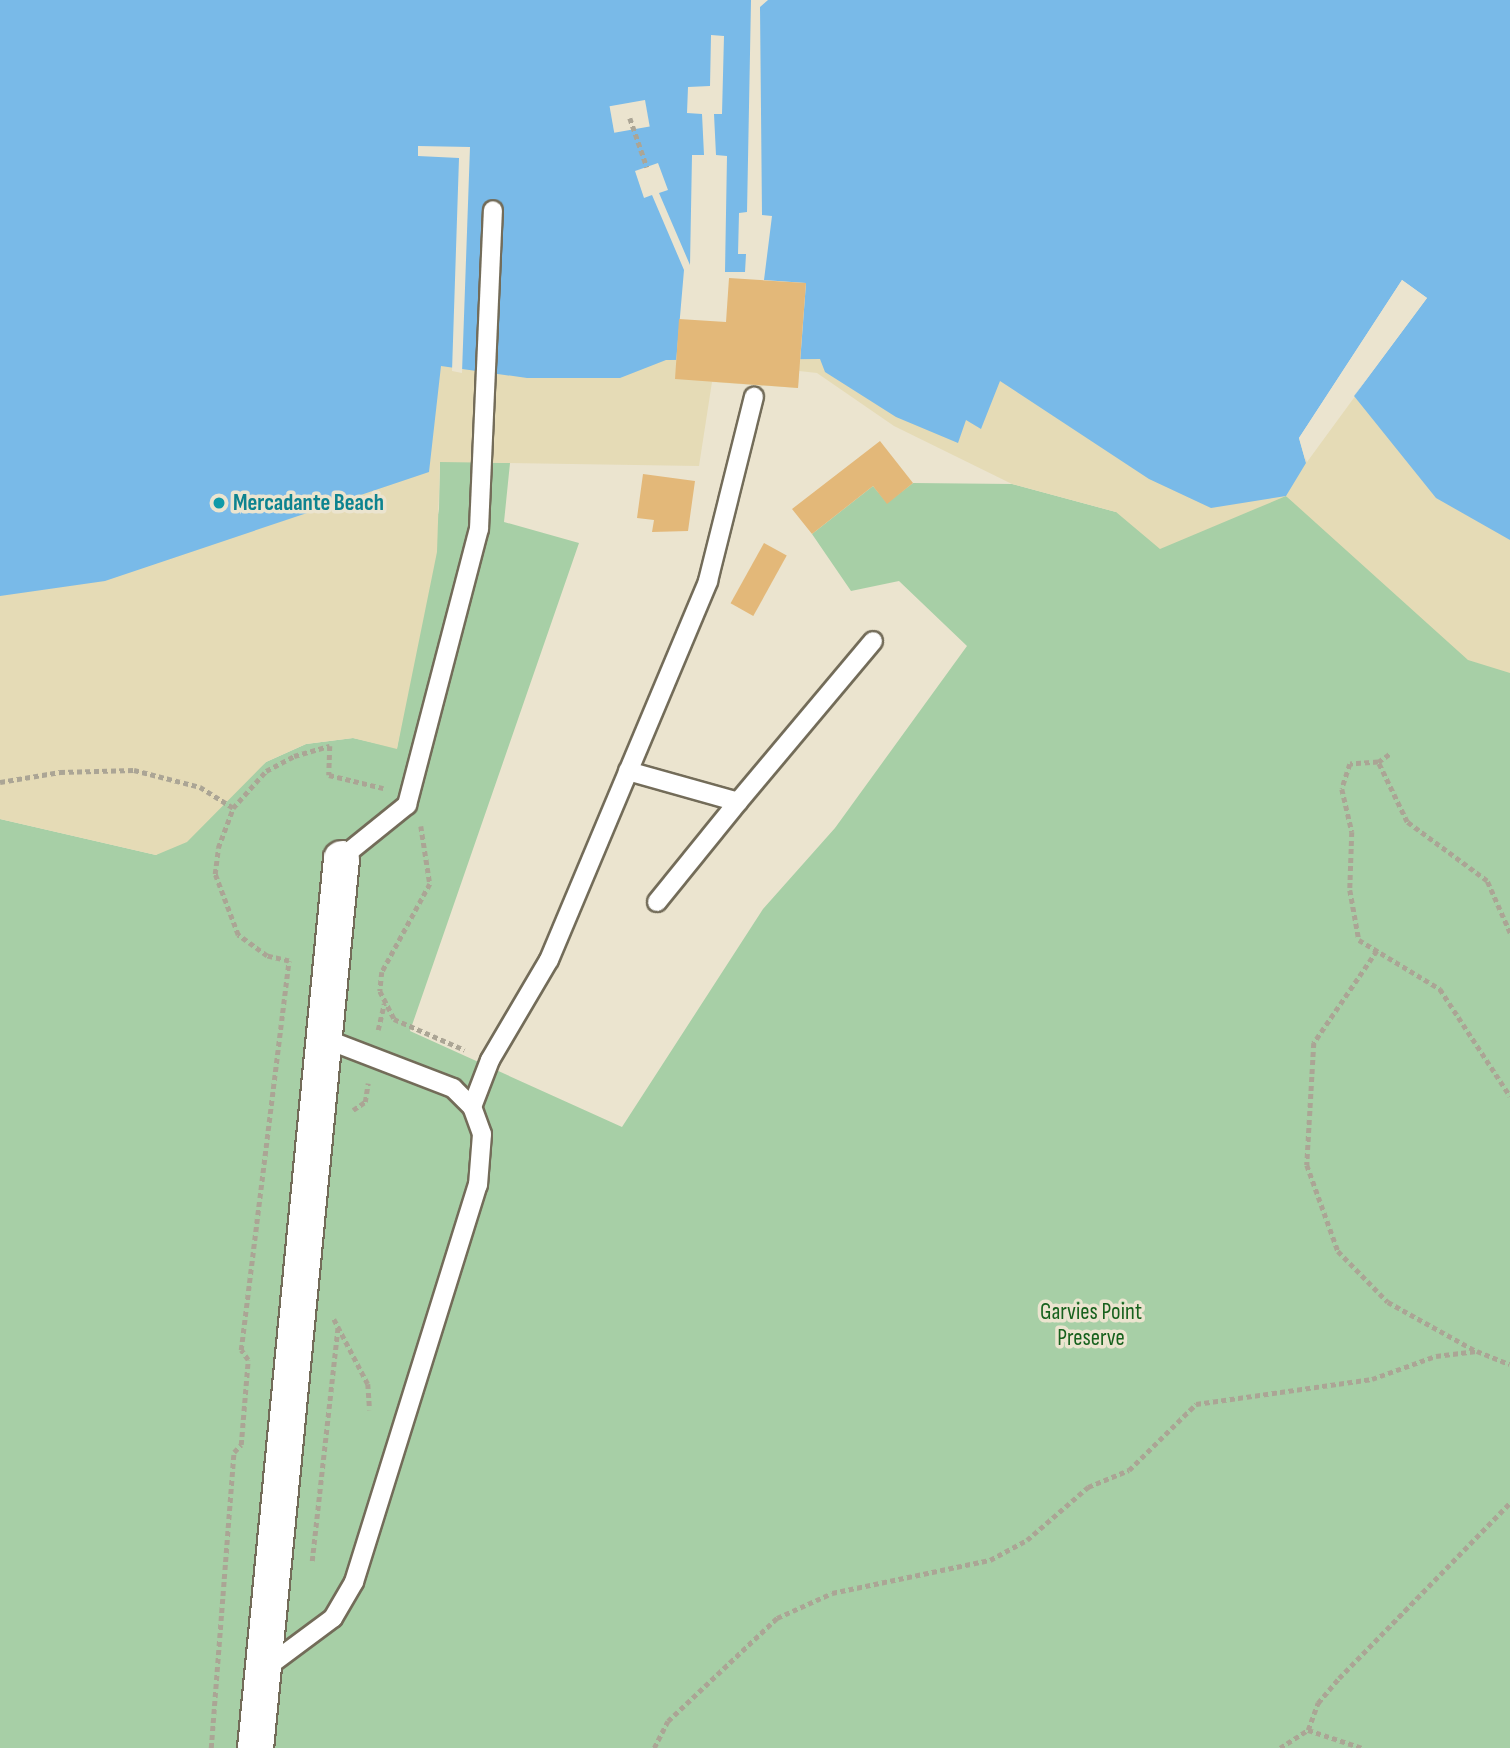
<!DOCTYPE html>
<style>
body{margin:0}
#map{position:relative;width:1510px;height:1748px;overflow:hidden;background:#ebe4cf;font-family:"Sofia Sans Condensed",sans-serif}
div>[style]{position:absolute}
[style*='--x']{left:calc(var(--x)*1px);top:calc(var(--y)*1px);width:calc(var(--w)*1px);rotate:calc(var(--a)*1deg)}
.green>*{inset:0;background:#a7cfa6}
.sand>*{inset:0;background:#e5dbb6}
.water>*{inset:0;background:#79bae8}
.pier>*{inset:0;background:#ebe4cf;transform-origin:0 0}
.building>*{inset:0;background:#e3b879;transform-origin:0 0}
.path>*{height:4.5px;margin-top:-2.25px;transform-origin:0;background:repeating-linear-gradient(90deg,#aba595 0 5px,transparent 0 8.5px)}
.roads{filter:drop-shadow(2px 0 #736c59) drop-shadow(-2px 0 #736c59) drop-shadow(0 2px #736c59) drop-shadow(0 -2px #736c59)}
.lane>*{height:18px;margin:-9px;padding:0 9px;transform-origin:9px;border-radius:9px;background:#fff}
.street>*{height:35px;margin:-17.5px;padding:0 17.5px;transform-origin:17.5px;border-radius:17.5px;background:#fff}
.dots>*{width:19px;height:19px;translate:-50% -50%;box-sizing:border-box;border:4px solid #ebe4cf;border-radius:50%}
span{translate:-50% -50%;white-space:nowrap;text-align:center;line-height:1.15;-webkit-text-stroke:7px #ebe4cf;paint-order:stroke}
.culture-label{font-size:23px;color:#0d838f;font-weight:700}
.left{translate:0 -50%;text-align:left}
.park-label{font-size:23px;color:#17611d}
</style>
<div id="map">
<div class="green">
<i style="clip-path:polygon(440px 461px,510px 463px,504px 522px,579px 543px,410px 1031px,622px 1127px,763px 909px,835px 828px,967px 646px,899px 581px,851px 591px,812px 534px,873px 486px,887px 503px,913px 483px,1012px 484px,1116px 512px,1286px 496px,1510px 663px,1510px 1748px,0 1748px,0 819px,156px 855px,266px 762px,306px 744px,353px 738px,397px 748px,439px 509px)"></i>
</div>
<div class="sand">
<i style="clip-path:polygon(621px 174px,1299px 438px,1307px 462px,1427px 298px,1510px 366px,1510px 673px,1468px 660px,1286px 496px,1160px 549px,1116px 512px,1012px 484px,894px 426px,817px 373px,799px 371px,798px 388px,712px 382px,699px 466px,440px 462px,437px 552px,397px 749px,353px 738px,306px 744px,266px 762px,187px 842px,156px 855px,0 819px,0 307px)"></i>
</div>
<div class="water">
<i style="clip-path:polygon(0 0,1510px 0,1510px 540px,1436px 498px,1354px 396px,1427px 298px,1402px 280px,1299px 438px,1306px 463px,1286px 496px,1211px 508px,1149px 479px,1000px 381px,981px 429px,966px 420px,958px 443px,896px 417px,825px 372px,820px 359px,666px 360px,620px 378px,527px 378px,441px 366px,429px 472px,105px 581px,0 596px)"></i>
</div>
<div class="pier">
<i style="clip-path:polygon(751px 0,768px 0,760px 7px,762px 215px,772px 216px,764px 280px,806px 283px,800px 363px,676px 363px,684px 270px,652px 195px,644px 198px,635px 171px,658px 163px,668px 190px,659px 193px,690px 265px,692px 155px,704px 155px,702px 114px,687px 113px,688px 87px,710px 86px,711px 35px,724px 36px,722px 114px,714px 114px,716px 155px,727px 156px,725px 272px,745px 272px,746px 254px,738px 254px,739px 213px,747px 212px)"></i>
<i style="left:645px;top:100px;width:27px;height:36px;rotate:80deg"></i>
<i style="clip-path:polygon(418px 146px,470px 147px,462px 373px,452px 371px,459px 158px,418px 156px)"></i>
<i style="clip-path:polygon(1402px 280px,1427px 298px,1352px 399px,1422px 299px,1403px 285px,1303px 439px,1306px 463px,1299px 438px)"></i>
</div>
<div class="building">
<i style="clip-path:polygon(729px 278px,806px 283px,798px 388px,675px 379px,679px 319px,726px 322px)"></i>
<i style="clip-path:polygon(880px 441px,913px 483px,887px 504px,873px 486px,812px 534px,792px 509px)"></i>
<i style="clip-path:polygon(643px 474px,695px 481px,688px 531px,652px 532px,654px 520px,637px 518px)"></i>
<i style="left:764px;top:543px;width:26px;height:69px;rotate:29deg"></i>
</div>
<div class="path">
<i style="--x:630;--y:118;--w:52;--a:70.9"></i>
<i style="--x:1378;--y:762;--w:16;--a:-35"></i>
<i style="--x:0;--y:782;--w:61;--a:-9.5"></i>
<i style="--x:60;--y:772;--w:74;--a:-1.5"></i>
<i style="--x:134;--y:770;--w:68;--a:14.4"></i>
<i style="--x:200;--y:787;--w:39;--a:32"></i>
<i style="--x:421;--y:826;--w:59;--a:81.2"></i>
<i style="--x:430;--y:884;--w:100;--a:118.6"></i>
<i style="--x:382;--y:972;--w:19;--a:96"></i>
<i style="--x:380;--y:991;--w:31;--a:63"></i>
<i style="--x:394;--y:1019;--w:77;--a:23.6"></i>
<i style="--x:1510;--y:933;--w:57;--a:-113.9"></i>
<i style="--x:1487;--y:881;--w:99;--a:-143.6"></i>
<i style="--x:1407;--y:822;--w:67;--a:-115.8"></i>
<i style="--x:1378;--y:762;--w:28;--a:176"></i>
<i style="--x:1350;--y:764;--w:26;--a:108"></i>
<i style="--x:1342;--y:789;--w:44;--a:76.9"></i>
<i style="--x:1352;--y:832;--w:58;--a:92"></i>
<i style="--x:1350;--y:890;--w:51;--a:79.8"></i>
<i style="--x:1359;--y:940;--w:95;--a:31.2"></i>
<i style="--x:1440;--y:989;--w:128;--a:56.8"></i>
<i style="--x:1377;--y:951;--w:112;--a:124.4"></i>
<i style="--x:1314;--y:1043;--w:122;--a:93.3"></i>
<i style="--x:1307;--y:1165;--w:91;--a:70.2"></i>
<i style="--x:1338;--y:1251;--w:71;--a:45.6"></i>
<i style="--x:1388;--y:1302;--w:101;--a:29.1"></i>
<i style="--x:378;--y:1030;--w:27;--a:-77"></i>
<i style="--x:353;--y:1110;--w:14;--a:-34"></i>
<i style="--x:365;--y:1102;--w:19;--a:-81"></i>
<i style="--x:334;--y:1319;--w:73;--a:62.4"></i>
<i style="--x:368;--y:1384;--w:26;--a:86"></i>
<i style="--x:312;--y:1561;--w:236;--a:-83.7"></i>
<i style="--x:1308;--y:1730;--w:57;--a:18.4"></i>
<i style="--x:211;--y:1748;--w:297;--a:-85.6"></i>
<i style="--x:234;--y:1452;--w:10;--a:-45"></i>
<i style="--x:241;--y:1445;--w:85;--a:-85.3"></i>
<i style="--x:248;--y:1360;--w:12;--a:-125"></i>
<i style="--x:241;--y:1350;--w:392;--a:-83"></i>
<i style="--x:289;--y:961;--w:23;--a:-167"></i>
<i style="--x:267;--y:956;--w:36;--a:-144"></i>
<i style="--x:238;--y:935;--w:65;--a:-110.7"></i>
<i style="--x:215;--y:874;--w:26;--a:-83"></i>
<i style="--x:218;--y:848;--w:43;--a:-69.4"></i>
<i style="--x:233;--y:808;--w:50;--a:-48.3"></i>
<i style="--x:266;--y:771;--w:32;--a:-28"></i>
<i style="--x:294;--y:756;--w:37;--a:-16"></i>
<i style="--x:330;--y:746;--w:29;--a:92"></i>
<i style="--x:329;--y:775;--w:56;--a:13.5"></i>
<i style="--x:654;--y:1748;--w:30;--a:-63"></i>
<i style="--x:668;--y:1721;--w:150;--a:-43.4"></i>
<i style="--x:777;--y:1618;--w:60;--a:-24.4"></i>
<i style="--x:832;--y:1593;--w:161;--a:-11.8"></i>
<i style="--x:990;--y:1560;--w:42;--a:-28.4"></i>
<i style="--x:1027;--y:1540;--w:81;--a:-41"></i>
<i style="--x:1088;--y:1487;--w:44;--a:-22.5"></i>
<i style="--x:1129;--y:1470;--w:94;--a:-44.6"></i>
<i style="--x:1196;--y:1404;--w:178;--a:-8.1"></i>
<i style="--x:1372;--y:1379;--w:68;--a:-19.8"></i>
<i style="--x:1436;--y:1356;--w:41;--a:-7"></i>
<i style="--x:1477;--y:1351;--w:35;--a:22"></i>
<i style="--x:1280;--y:1748;--w:33;--a:-33"></i>
<i style="--x:1308;--y:1730;--w:29;--a:-70"></i>
<i style="--x:1318;--y:1703;--w:33;--a:-50"></i>
<i style="--x:1339;--y:1678;--w:245;--a:-45.7"></i>
</div>
<div class="roads">
<div class="lane">
<i style="--x:628;--y:771;--w:114;--a:15.7"></i>
<i style="--x:738;--y:802;--w:210;--a:-50"></i>
<i style="--x:341;--y:858;--w:85;--a:-38.8"></i>
<i style="--x:407;--y:805;--w:285;--a:-75.4"></i>
<i style="--x:479;--y:529;--w:319;--a:-87.5"></i>
<i style="--x:657;--y:902;--w:129;--a:-51"></i>
<i style="--x:472;--y:1107;--w:50;--a:-69"></i>
<i style="--x:490;--y:1060;--w:116;--a:-59.5"></i>
<i style="--x:549;--y:960;--w:411;--a:-67.2"></i>
<i style="--x:708;--y:581;--w:190;--a:-76"></i>
<i style="--x:263;--y:1670;--w:87;--a:-36.6"></i>
<i style="--x:333;--y:1618;--w:42;--a:-59.7"></i>
<i style="--x:354;--y:1582;--w:416;--a:-72.7"></i>
<i style="--x:478;--y:1185;--w:51;--a:-85.5"></i>
<i style="--x:482;--y:1134;--w:29;--a:-110"></i>
<i style="--x:472;--y:1107;--w:27;--a:-135"></i>
<i style="--x:453;--y:1088;--w:139;--a:-159"></i>
</div>
<div class="street">
<i style="--x:255;--y:1748;--w:894;--a:-84.48"></i>
</div>
</div>
<div class="dots">
<i style="left:219px;top:503px;background:#0f9aa8"></i>
</div>
<div class="culture-label">
<span class="left" style="left:233px;top:503px">Mercadante Beach</span>
</div>
<div class="park-label">
<span style="left:1091px;top:1325px">Garvies Point<br>Preserve</span>
</div>
</div>
